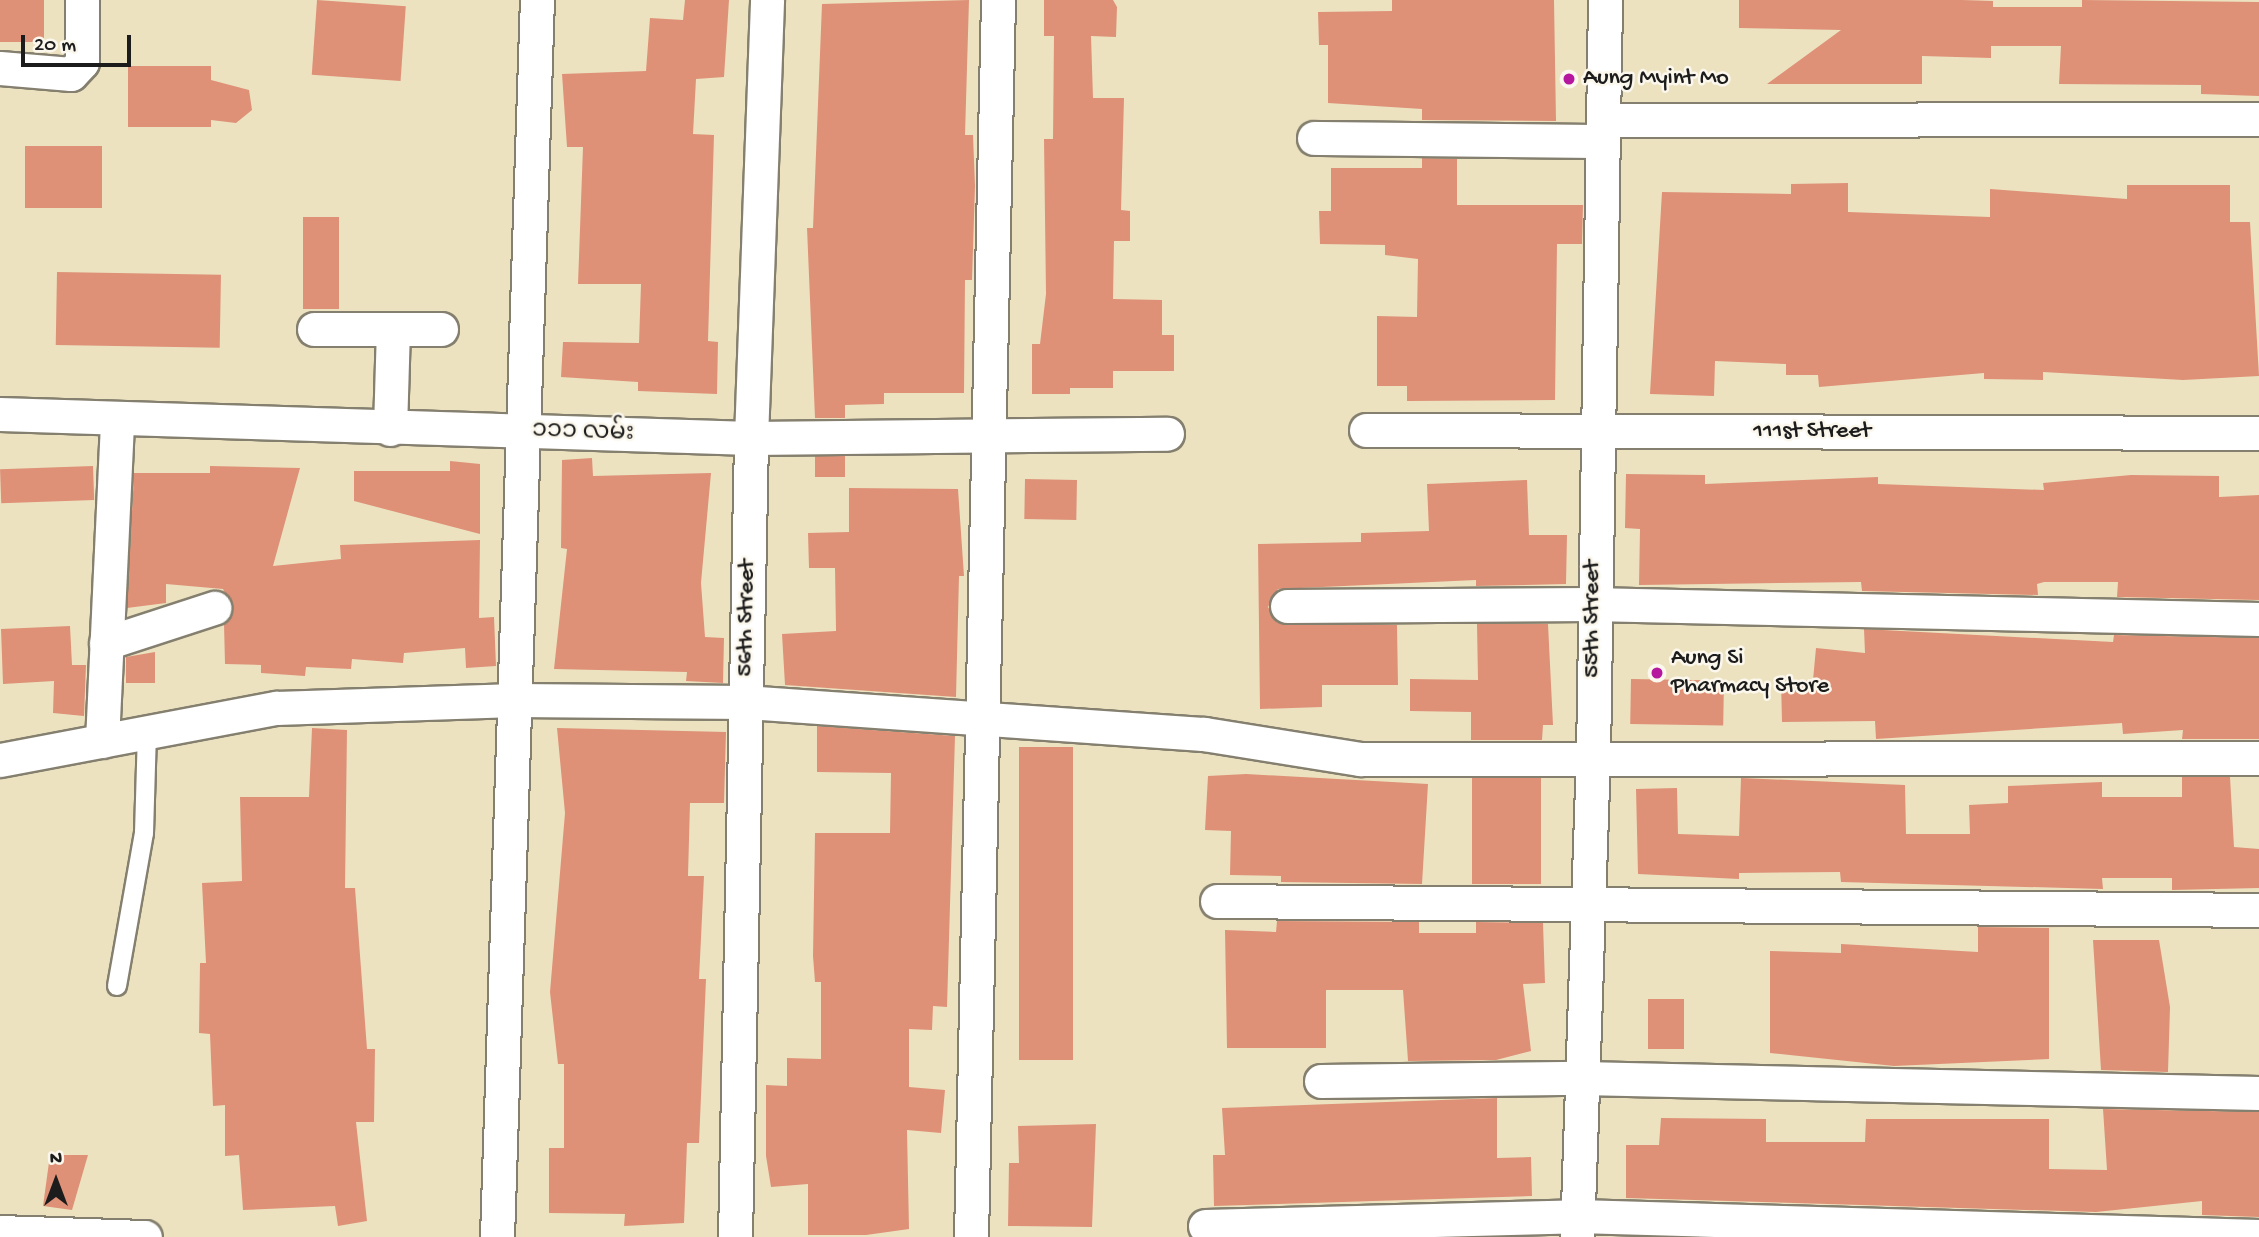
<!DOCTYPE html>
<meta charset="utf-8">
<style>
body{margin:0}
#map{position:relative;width:2259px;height:1237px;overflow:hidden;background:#ece2c0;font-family:"Gochi Hand","Noto Sans Myanmar",sans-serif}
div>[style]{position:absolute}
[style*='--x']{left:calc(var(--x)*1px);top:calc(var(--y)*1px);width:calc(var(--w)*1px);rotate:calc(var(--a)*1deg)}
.building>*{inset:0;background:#de9177;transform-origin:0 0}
.roads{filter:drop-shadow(2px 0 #847f6e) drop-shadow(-2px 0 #847f6e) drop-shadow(0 2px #847f6e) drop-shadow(0 -2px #847f6e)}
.lane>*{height:18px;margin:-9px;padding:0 9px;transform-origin:9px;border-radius:9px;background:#fff}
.street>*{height:33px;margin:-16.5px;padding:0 16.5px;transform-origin:16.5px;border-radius:16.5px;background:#fff}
.dots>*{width:19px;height:19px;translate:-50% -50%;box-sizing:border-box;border:4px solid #fbf7ec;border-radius:50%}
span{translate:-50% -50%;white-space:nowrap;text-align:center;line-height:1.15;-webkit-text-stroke:5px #fbf7ec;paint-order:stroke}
.poi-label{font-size:24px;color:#1c1c1c}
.left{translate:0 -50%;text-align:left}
.street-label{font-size:24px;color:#1c1c1c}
.north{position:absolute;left:21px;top:1146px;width:70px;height:70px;-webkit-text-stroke:5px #fbf7ec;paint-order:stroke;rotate:0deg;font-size:19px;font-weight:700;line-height:28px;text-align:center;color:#1c1c1c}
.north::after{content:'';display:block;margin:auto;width:24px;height:32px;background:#1c1c1c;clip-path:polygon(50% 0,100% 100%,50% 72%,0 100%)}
.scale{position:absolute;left:21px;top:35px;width:110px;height:32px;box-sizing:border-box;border:4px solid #1c1c1c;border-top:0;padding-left:9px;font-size:21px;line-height:24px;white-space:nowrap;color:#1c1c1c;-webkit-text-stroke:5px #fbf7ec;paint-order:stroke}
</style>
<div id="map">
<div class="building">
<i style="left:0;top:0;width:44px;height:42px"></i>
<i style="left:317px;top:0;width:89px;height:75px;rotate:4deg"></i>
<i style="clip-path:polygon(685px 0,729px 0,724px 77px,696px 79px,693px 134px,714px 135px,708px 341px,718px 342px,717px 394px,638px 391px,638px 382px,561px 377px,563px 342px,639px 343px,641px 284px,578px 284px,583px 147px,567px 147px,562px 74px,646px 71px,650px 18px,683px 20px)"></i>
<i style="clip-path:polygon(969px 0,965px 135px,973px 135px,975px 186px,972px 280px,965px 280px,964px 393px,884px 393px,884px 404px,845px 405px,845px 418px,815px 418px,807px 228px,813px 228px,822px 4px)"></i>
<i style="clip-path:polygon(1044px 0,1113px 0,1117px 7px,1116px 37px,1091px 36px,1093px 98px,1124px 98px,1121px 210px,1130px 211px,1130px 241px,1114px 241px,1113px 299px,1162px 300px,1162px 335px,1174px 335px,1174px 371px,1113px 371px,1113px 388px,1070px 388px,1070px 394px,1032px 394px,1032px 344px,1040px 344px,1046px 294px,1044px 139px,1053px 139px,1054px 36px,1044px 36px)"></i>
<i style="clip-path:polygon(1392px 0,1554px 0,1556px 121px,1422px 120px,1422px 109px,1328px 103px,1328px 45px,1319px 45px,1318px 12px,1392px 11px)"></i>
<i style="clip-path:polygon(1739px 0,1962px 0,1993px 1px,1993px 7px,2082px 7px,2082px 0,2259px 2px,2259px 96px,2201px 94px,2201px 85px,2059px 84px,2061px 46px,1991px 46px,1991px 58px,1922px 56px,1922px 84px,1767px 84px,1841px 30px,1739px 28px)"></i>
<i style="clip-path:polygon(128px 66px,211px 66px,211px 80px,249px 90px,252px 110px,236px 123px,211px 120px,211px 127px,128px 127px)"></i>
<i style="left:25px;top:146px;width:77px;height:62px"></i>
<i style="clip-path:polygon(1422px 158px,1457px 159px,1457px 205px,1583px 205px,1582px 244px,1557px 244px,1555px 400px,1407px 401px,1407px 386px,1377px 386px,1377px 316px,1417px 317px,1418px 259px,1385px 255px,1385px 245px,1320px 244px,1319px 211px,1331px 211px,1331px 168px,1422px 168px)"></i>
<i style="clip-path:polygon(1848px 183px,1848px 212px,1990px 217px,1990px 189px,2127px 199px,2127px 185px,2230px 185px,2230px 222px,2250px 222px,2259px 376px,2183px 380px,2043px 372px,2043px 380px,1984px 379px,1984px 373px,1819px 387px,1818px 375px,1786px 375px,1786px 364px,1715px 361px,1714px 396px,1650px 394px,1662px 192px,1791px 194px,1791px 184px)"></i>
<i style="left:303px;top:217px;width:36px;height:92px"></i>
<i style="left:57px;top:272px;width:164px;height:73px;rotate:1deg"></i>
<i style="left:845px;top:456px;width:21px;height:30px;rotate:90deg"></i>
<i style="clip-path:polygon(592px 458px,593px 476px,711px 473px,701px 583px,705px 637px,724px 638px,723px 683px,686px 681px,687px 672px,554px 669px,567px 549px,561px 548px,562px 460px)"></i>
<i style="clip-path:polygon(450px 461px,480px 464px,480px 534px,354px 501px,354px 471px,450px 471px)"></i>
<i style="left:93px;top:466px;width:34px;height:93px;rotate:88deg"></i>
<i style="clip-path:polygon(210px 466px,300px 468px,273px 566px,341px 559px,340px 545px,480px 540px,479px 618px,494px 617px,496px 666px,466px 668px,465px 648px,404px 653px,403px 663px,352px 659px,351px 669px,306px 667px,305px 676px,261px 673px,261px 665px,225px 664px,224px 624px,233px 611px,223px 589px,166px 584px,166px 603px,127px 608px,134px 473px,210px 473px)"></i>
<i style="clip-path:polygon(1626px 474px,1705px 475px,1705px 484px,1878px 477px,1878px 484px,2044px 490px,2043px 483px,2131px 475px,2219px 476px,2219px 497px,2259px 495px,2259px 600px,2117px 597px,2118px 582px,2044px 582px,2037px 584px,2038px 595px,1862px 591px,1861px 582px,1639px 585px,1640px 529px,1625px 528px)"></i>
<i style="left:1025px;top:479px;width:52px;height:40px;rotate:1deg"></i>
<i style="clip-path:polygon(1527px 480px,1529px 535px,1567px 535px,1566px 584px,1476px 586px,1476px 580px,1278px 589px,1268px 607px,1278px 623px,1397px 625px,1398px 685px,1322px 685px,1322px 707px,1260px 709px,1258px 544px,1361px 542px,1361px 533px,1429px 531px,1427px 484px)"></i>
<i style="clip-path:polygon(849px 488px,958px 489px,964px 576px,959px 576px,956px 697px,785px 685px,782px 634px,836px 631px,835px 568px,809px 568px,808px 533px,849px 532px)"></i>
<i style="clip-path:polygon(1477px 624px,1548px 624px,1553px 725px,1543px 725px,1542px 740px,1471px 740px,1471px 712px,1410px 711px,1410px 679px,1478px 680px)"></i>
<i style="clip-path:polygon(70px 626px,72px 665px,86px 665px,84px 716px,53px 713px,54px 681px,3px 684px,1px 629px)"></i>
<i style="clip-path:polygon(1864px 629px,2113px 642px,2114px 635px,2259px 638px,2259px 739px,2182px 739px,2183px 730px,2123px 734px,2122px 723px,1876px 739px,1875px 721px,1782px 722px,1781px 680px,1813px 680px,1816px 648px,1865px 653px)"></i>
<i style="clip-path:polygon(155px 652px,155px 683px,126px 683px,126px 657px)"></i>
<i style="left:1631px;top:679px;width:93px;height:45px;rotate:1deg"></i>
<i style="clip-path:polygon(817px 726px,955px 736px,947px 1007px,933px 1006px,932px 1030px,909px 1029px,909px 1087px,945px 1090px,941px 1133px,907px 1130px,909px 1229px,866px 1235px,808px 1235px,808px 1184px,771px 1187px,766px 1156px,766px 1085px,787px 1086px,787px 1058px,821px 1059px,821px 982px,815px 982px,813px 956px,815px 833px,890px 833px,891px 773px,817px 772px)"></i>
<i style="clip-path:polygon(312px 728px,347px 730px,345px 888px,355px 888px,367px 1049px,375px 1049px,374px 1122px,356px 1122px,367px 1221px,338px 1226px,335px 1206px,243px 1210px,239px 1155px,225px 1156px,225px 1105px,213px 1106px,210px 1034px,199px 1033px,200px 963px,206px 963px,202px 883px,242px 881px,240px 797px,309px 797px)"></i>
<i style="clip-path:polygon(557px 728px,726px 732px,724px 803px,690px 803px,688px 876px,704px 876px,699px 979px,706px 979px,699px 1143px,687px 1143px,684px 1223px,624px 1226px,625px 1214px,549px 1213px,549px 1148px,564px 1148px,564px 1064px,558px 1064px,550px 992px,565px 813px)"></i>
<i style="left:1073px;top:747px;width:313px;height:54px;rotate:90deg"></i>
<i style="clip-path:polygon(1246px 774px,1428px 784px,1422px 884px,1281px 882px,1281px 876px,1230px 875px,1231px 831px,1205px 830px,1208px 776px)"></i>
<i style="clip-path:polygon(2182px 777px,2230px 777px,2234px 847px,2259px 849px,2259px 888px,2172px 890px,2172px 878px,2102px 878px,2103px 889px,1841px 882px,1840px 872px,1739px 873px,1739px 879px,1638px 874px,1636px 789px,1677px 788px,1678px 834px,1739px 836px,1741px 778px,1905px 785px,1906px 834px,1970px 834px,1969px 805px,2008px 803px,2008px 786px,2102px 782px,2102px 797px,2182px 797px)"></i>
<i style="left:1472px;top:778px;width:69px;height:106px"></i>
<i style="clip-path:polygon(1277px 921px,1419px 922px,1419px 933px,1476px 933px,1476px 922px,1543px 923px,1545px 983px,1523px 984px,1531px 1051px,1496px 1060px,1408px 1061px,1403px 990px,1326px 990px,1326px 1048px,1227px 1048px,1225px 930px,1276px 932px)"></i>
<i style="clip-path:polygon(1978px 927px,2064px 928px,2049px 928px,2049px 1059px,1894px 1066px,1770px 1053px,1770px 951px,1841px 953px,1841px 944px,1978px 952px)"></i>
<i style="clip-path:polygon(2093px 940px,2159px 940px,2170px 1007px,2168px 1072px,2101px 1070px)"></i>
<i style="left:1648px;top:999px;width:36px;height:50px"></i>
<i style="clip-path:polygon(1497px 1098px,1497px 1158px,1531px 1157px,1532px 1196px,1214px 1206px,1213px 1155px,1225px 1155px,1222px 1108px)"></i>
<i style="clip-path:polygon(2103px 1109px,2259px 1112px,2259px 1217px,2202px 1215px,2202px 1201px,2096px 1212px,1626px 1198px,1626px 1145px,1659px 1145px,1661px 1118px,1766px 1119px,1766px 1142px,1865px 1142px,1866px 1119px,2049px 1119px,2049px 1169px,2107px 1170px)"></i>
<i style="clip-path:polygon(1096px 1124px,1092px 1227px,1008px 1226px,1009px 1163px,1019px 1163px,1018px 1126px)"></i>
<i style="clip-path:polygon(50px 1155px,88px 1155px,72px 1210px,43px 1206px)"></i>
</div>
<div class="roads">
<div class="lane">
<i style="--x:117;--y:986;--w:155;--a:-80"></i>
<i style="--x:144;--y:833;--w:101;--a:-88.3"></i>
</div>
<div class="street">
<i style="--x:0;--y:68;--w:71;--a:4.8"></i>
<i style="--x:71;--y:74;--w:16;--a:-47"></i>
<i style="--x:82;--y:62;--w:62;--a:-90"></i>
<i style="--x:1603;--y:120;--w:656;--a:-0.09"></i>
<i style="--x:1314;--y:138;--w:288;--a:0.6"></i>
<i style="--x:314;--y:329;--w:127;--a:0"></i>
<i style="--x:0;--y:414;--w:751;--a:1.83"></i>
<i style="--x:751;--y:438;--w:416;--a:-0.6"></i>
<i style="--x:390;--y:429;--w:99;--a:-88.3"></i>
<i style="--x:1366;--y:430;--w:893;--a:0.19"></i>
<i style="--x:1287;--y:606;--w:304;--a:-0.4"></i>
<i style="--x:1591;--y:604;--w:668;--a:1.29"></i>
<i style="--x:106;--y:643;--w:114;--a:-18"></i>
<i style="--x:102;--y:741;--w:322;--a:-87.3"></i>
<i style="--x:0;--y:760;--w:281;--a:-10.7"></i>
<i style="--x:276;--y:708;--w:239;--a:-1.9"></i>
<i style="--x:515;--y:700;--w:231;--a:0.5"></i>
<i style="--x:746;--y:702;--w:459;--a:4"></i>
<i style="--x:1204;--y:734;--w:158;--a:9.1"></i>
<i style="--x:1360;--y:759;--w:899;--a:-0.06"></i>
<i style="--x:1217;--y:901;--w:1042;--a:0.49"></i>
<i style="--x:1321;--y:1081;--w:261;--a:-0.7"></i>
<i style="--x:1582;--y:1078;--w:677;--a:1.27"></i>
<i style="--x:1205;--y:1226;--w:372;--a:-1.5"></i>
<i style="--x:1577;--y:1216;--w:682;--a:1.68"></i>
<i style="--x:0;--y:1232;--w:145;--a:2"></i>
<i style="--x:497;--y:1237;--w:1238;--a:-88.15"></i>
<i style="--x:735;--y:1237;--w:799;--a:-88.85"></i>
<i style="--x:751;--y:438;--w:438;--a:-87.9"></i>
<i style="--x:971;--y:1237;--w:1237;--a:-88.75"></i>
<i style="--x:1577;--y:1237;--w:481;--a:-88.1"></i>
<i style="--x:1593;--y:756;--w:756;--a:-89.09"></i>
</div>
</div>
<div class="dots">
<i style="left:1569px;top:79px;background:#b5179e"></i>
<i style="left:1657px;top:673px;background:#b5179e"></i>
</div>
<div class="poi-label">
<span class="left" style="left:1583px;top:79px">Aung Myint Mo</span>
<span class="left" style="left:1671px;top:673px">Aung Si<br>Pharmacy Store</span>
</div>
<div class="street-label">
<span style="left:1812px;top:432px">111st Street</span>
<span style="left:583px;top:433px;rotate:2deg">၁၁၁ လမ်း</span>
<span style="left:747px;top:618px;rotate:-89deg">56th Street</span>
<span style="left:1593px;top:619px;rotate:-90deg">55th Street</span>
</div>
<div class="north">N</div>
<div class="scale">20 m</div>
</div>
